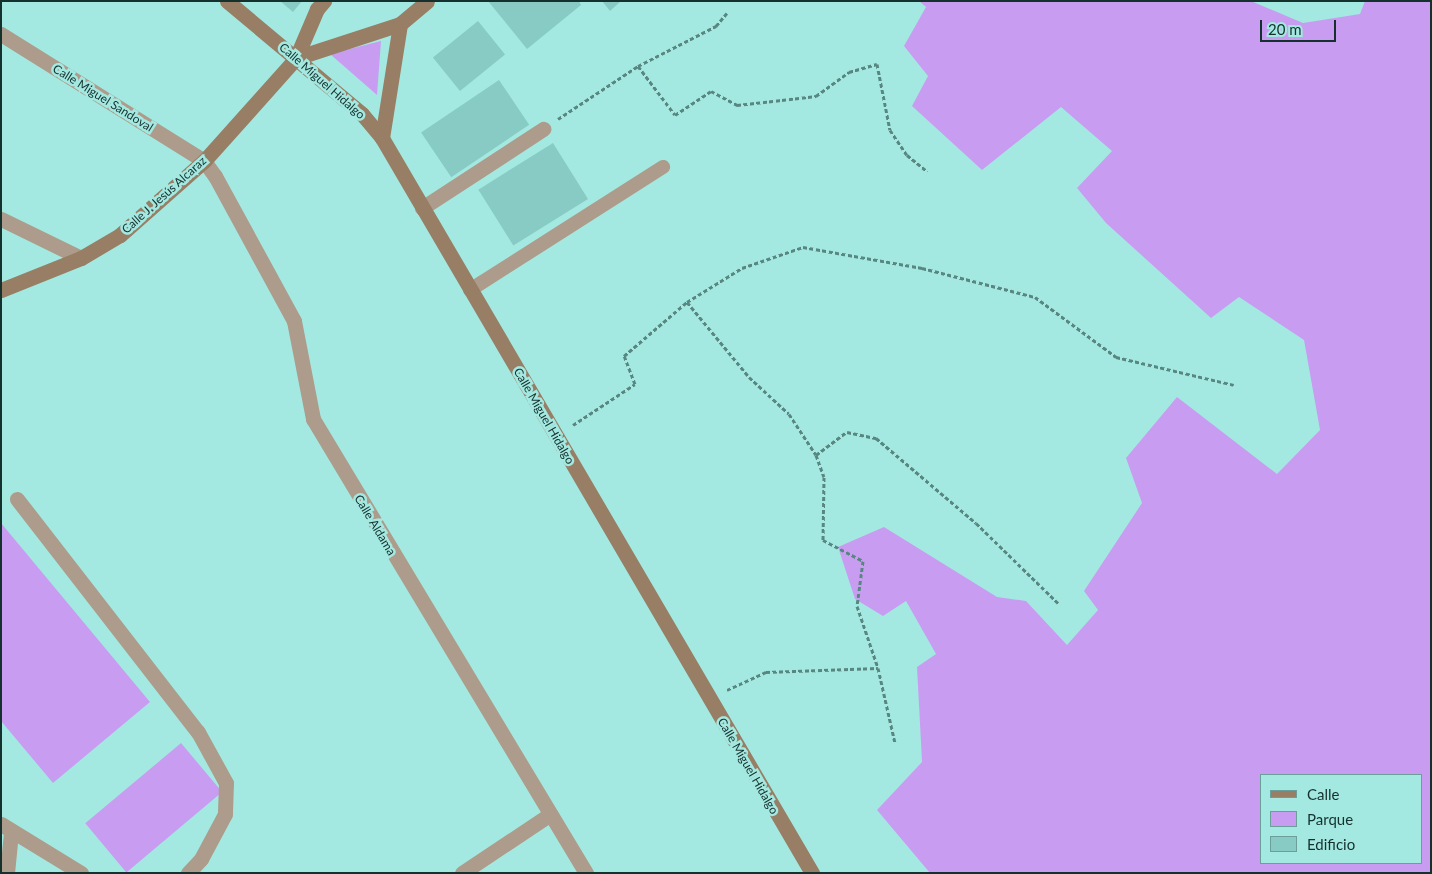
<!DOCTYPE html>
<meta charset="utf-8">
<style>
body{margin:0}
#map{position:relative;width:1432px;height:874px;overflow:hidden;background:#a4e9e1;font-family:Lato,sans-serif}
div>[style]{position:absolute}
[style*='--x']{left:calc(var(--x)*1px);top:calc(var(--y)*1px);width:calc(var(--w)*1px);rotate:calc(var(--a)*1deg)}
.green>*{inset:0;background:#c89df1;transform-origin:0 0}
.building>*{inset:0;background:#87cbc4;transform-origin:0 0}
.path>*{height:3px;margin-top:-1.5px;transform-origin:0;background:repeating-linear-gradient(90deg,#588782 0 4px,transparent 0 6.5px)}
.lane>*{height:14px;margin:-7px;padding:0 7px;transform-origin:7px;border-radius:7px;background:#ad9c8b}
.street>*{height:15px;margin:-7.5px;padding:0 7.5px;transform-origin:7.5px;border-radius:7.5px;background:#ad9c8b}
.secondary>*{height:15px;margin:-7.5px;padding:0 7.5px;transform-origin:7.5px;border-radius:7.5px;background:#977e65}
span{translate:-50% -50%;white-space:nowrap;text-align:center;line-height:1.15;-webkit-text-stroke:5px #a4e9e1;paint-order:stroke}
.street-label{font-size:12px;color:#15312e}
.frame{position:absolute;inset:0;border:2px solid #15312e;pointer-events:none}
.legend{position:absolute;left:1260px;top:774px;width:162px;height:90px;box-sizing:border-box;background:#a4e9e1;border:1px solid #6b9f99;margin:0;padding:6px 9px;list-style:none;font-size:15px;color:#15312e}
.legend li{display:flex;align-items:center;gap:10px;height:25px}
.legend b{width:25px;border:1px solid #6b9f99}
.scale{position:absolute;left:1260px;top:20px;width:76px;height:22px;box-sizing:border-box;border:2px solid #15312e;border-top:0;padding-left:6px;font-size:15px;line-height:18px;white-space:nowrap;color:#15312e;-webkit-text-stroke:4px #a4e9e1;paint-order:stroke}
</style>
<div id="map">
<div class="green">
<i style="clip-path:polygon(evenodd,919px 1px,1251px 1px,1303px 23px,1360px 14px,1365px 1px,1431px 1px,1431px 873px,930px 873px,877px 810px,922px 762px,917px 667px,936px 654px,906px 601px,883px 616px,855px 599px,838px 547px,884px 527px,997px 597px,1026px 601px,1067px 645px,1098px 610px,1084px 591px,1142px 503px,1126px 458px,1177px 397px,1277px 474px,1320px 430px,1304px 340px,1239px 297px,1211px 318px,1106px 223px,1077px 188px,1112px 151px,1061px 107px,982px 170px,912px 106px,928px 76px,904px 46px,926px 7px,919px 1px,1261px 775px,1421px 775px,1421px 863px,1261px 863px,1261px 775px)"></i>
<i style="clip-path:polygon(381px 41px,377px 95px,330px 54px)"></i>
<i style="clip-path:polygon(1px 523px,150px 702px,53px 783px,1px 721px)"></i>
<i style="left:181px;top:743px;width:64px;height:125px;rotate:50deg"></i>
</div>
<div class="building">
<i style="clip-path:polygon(280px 1px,302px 1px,293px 12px)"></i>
<i style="clip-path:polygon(488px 1px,579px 1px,581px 5px,527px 49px)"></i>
<i style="clip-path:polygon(602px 1px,621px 1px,610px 11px)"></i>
<i style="left:478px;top:21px;width:43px;height:58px;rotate:51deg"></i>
<i style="left:499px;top:80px;width:54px;height:94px;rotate:56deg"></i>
<i style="left:553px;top:143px;width:66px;height:88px;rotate:58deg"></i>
</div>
<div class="path">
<i style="--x:638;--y:66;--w:61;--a:52.9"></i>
<i style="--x:675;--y:115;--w:43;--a:-33.7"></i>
<i style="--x:711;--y:91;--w:30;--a:28"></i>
<i style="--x:737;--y:105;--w:80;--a:-6.5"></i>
<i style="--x:816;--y:96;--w:41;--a:-36"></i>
<i style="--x:849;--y:72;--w:29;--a:-16"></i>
<i style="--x:877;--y:64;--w:67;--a:78.9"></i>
<i style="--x:890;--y:130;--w:30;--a:56"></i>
<i style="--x:907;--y:155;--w:26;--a:39"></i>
<i style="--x:558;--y:119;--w:96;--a:-33.5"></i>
<i style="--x:638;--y:66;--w:88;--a:-27.1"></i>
<i style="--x:716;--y:26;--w:17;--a:-50"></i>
<i style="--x:687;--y:302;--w:97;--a:50.4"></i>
<i style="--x:749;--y:377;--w:54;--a:42.8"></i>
<i style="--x:789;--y:414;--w:49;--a:56.6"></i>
<i style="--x:816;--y:455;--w:23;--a:70"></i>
<i style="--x:824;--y:477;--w:63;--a:90.9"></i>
<i style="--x:823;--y:540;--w:45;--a:27.7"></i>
<i style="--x:863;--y:561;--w:45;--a:97.6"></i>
<i style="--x:857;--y:606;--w:65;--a:71.3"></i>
<i style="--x:878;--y:668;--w:77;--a:77.2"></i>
<i style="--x:573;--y:425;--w:74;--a:-33.5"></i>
<i style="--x:635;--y:384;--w:30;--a:-111"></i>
<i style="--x:624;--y:356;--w:83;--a:-40.6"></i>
<i style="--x:687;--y:302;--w:65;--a:-31.7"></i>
<i style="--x:742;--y:268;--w:65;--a:-19"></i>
<i style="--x:803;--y:247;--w:121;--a:10"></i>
<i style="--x:922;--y:268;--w:117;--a:14.4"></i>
<i style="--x:1035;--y:297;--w:101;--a:36.5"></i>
<i style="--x:1116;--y:357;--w:121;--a:13.3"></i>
<i style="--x:816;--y:455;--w:39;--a:-37"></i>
<i style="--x:847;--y:432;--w:30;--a:12"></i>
<i style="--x:876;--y:438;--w:131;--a:40.4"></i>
<i style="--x:976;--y:523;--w:116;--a:44.3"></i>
<i style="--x:727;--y:690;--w:43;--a:-24.8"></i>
<i style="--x:766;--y:672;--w:112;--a:-2"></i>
</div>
<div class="lane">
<i style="--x:470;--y:290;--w:229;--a:-32.5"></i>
</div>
<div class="street">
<i style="--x:1;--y:34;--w:239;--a:32"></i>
<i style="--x:204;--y:161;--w:19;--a:54"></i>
<i style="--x:215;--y:176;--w:165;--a:61.4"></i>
<i style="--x:294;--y:321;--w:100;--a:79"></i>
<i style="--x:313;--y:419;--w:530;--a:58.98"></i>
<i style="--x:422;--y:208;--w:145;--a:-33.1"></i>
<i style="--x:1;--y:219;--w:89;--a:26"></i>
<i style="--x:17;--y:499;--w:295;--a:52.2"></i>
<i style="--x:198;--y:732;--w:58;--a:61.2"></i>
<i style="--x:226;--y:783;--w:31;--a:92"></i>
<i style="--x:225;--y:814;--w:51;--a:118.1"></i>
<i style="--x:201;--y:859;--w:19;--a:133"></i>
<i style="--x:1;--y:824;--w:94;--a:31.5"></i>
<i style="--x:7;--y:873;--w:41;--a:-84.4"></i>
<i style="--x:462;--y:873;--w:105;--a:-33.7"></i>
</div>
<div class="secondary">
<i style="--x:227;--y:1;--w:176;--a:39.9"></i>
<i style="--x:362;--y:114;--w:31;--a:50"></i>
<i style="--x:382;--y:138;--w:852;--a:59.67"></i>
<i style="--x:296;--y:58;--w:109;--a:-18.1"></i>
<i style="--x:400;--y:24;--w:35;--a:-40"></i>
<i style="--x:382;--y:138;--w:115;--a:-81"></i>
<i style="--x:1;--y:290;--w:86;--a:-21.8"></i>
<i style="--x:81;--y:258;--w:45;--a:-30.5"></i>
<i style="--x:120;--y:235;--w:112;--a:-41.4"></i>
<i style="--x:204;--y:161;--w:138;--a:-48.2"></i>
<i style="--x:296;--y:58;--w:53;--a:-66.8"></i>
<i style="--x:317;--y:9;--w:11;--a:-49"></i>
</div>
<div class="street-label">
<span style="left:322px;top:81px;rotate:41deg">Calle Miguel Hidalgo</span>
<span style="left:103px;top:98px;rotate:32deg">Calle Miguel Sandoval</span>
<span style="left:164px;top:195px;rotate:-42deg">Calle J. Jesús Alcaraz</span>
<span style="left:544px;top:416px;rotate:60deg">Calle Miguel Hidalgo</span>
<span style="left:375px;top:525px;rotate:59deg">Calle Aldama</span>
<span style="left:748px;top:766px;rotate:60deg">Calle Miguel Hidalgo</span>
</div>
<div class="frame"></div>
<ul class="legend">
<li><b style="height:6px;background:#977e65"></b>Calle</li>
<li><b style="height:14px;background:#c89df1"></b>Parque</li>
<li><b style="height:14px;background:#87cbc4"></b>Edificio</li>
</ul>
<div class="scale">20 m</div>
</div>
